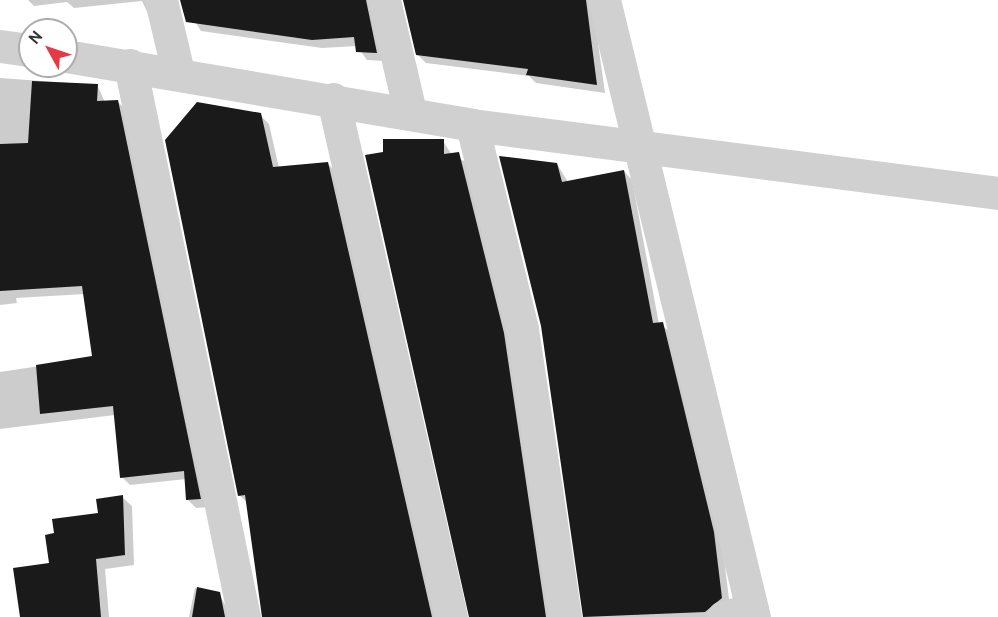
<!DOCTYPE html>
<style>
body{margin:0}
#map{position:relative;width:998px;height:617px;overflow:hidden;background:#fff;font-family:Cabin,sans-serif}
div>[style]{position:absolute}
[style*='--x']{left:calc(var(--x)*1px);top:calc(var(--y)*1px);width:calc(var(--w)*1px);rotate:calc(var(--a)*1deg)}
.shadow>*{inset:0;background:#0003}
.building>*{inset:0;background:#1a1a1a}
.minor>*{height:33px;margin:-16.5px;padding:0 16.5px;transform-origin:16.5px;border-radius:16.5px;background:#d0d0d0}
span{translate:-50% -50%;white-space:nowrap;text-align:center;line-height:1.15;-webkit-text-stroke:6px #fff;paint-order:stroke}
.north{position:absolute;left:18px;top:18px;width:60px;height:60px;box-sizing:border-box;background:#fff;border:2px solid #adadad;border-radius:50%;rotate:310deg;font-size:16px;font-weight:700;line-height:24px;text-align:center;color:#333}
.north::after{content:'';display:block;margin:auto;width:21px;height:27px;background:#e63946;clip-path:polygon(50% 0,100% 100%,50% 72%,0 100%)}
</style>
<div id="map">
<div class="shadow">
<i style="clip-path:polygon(28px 0,155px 0,152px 22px,142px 1px,74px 8px,67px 2px,34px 6px)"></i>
<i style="clip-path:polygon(181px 0,377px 0,385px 61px,367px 60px,357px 46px,322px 48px,201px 31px)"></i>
<i style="clip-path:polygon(405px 0,592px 0,605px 93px,536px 83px,529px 76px,426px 63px,417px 54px)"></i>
<i style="clip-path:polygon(0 78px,97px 85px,105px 102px,117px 101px,126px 110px,208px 507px,196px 508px,188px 500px,186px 479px,130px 485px,122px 477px,115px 415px,0 429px,0 372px,93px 358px,85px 294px,16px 298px,17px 303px,0 305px)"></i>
<i style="clip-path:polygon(260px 115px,269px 124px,279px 168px,327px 163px,336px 172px,438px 617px,263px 617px,248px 503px,239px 495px)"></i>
<i style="clip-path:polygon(443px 141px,452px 155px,468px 163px,512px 342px,553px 617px,470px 617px)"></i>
<i style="clip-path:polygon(557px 164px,568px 182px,624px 171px,632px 180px,659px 324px,671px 332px,722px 542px,730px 607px,717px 617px,584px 617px)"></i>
<i style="clip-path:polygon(122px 497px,132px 506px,134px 565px,105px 569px,109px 617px,21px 617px,51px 564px)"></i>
<i style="clip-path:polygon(195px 588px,219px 593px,231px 617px,189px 617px)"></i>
</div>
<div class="building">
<i style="clip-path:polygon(180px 0,366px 0,377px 53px,356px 52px,354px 37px,312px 40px,186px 22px)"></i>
<i style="clip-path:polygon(403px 0,586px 0,597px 85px,526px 75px,528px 69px,416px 55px)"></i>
<i style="clip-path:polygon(32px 81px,98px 84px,97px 101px,118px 100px,201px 499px,186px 500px,184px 471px,120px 478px,113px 406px,40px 414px,36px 365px,92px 356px,82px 286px,0 291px,0 144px,28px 143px)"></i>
<i style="clip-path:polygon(197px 102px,261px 113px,273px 167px,328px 162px,432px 617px,262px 617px,245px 495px,238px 496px,165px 140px)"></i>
<i style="clip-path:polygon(383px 139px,444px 139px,444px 154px,459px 152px,504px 333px,546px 617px,469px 617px,365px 155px,383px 152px)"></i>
<i style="clip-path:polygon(499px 156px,557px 163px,562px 182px,624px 170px,653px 323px,663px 322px,714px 532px,722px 598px,705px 612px,583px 617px,541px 326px)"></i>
<i style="clip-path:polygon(123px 495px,125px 555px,96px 559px,101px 617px,20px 617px,13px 568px,49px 563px,45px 535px,54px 533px,52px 519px,98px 513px,96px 499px)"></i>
<i style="clip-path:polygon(197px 587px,220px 592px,225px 617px,192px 617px)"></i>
</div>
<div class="minor">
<i style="--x:161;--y:0;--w:74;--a:76.7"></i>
<i style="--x:384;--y:0;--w:115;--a:76.9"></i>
<i style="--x:604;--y:0;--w:635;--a:76.34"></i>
<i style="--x:0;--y:46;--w:30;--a:8"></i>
<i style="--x:66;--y:56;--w:412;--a:9.6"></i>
<i style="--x:472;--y:125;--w:530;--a:7.37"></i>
<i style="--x:130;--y:65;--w:564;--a:78.33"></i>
<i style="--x:333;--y:99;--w:531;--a:77.17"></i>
<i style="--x:472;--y:125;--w:210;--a:76.2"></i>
<i style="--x:522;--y:329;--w:291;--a:81.5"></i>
<i style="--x:723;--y:617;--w:30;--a:-14"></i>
</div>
<div class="north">N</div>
</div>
